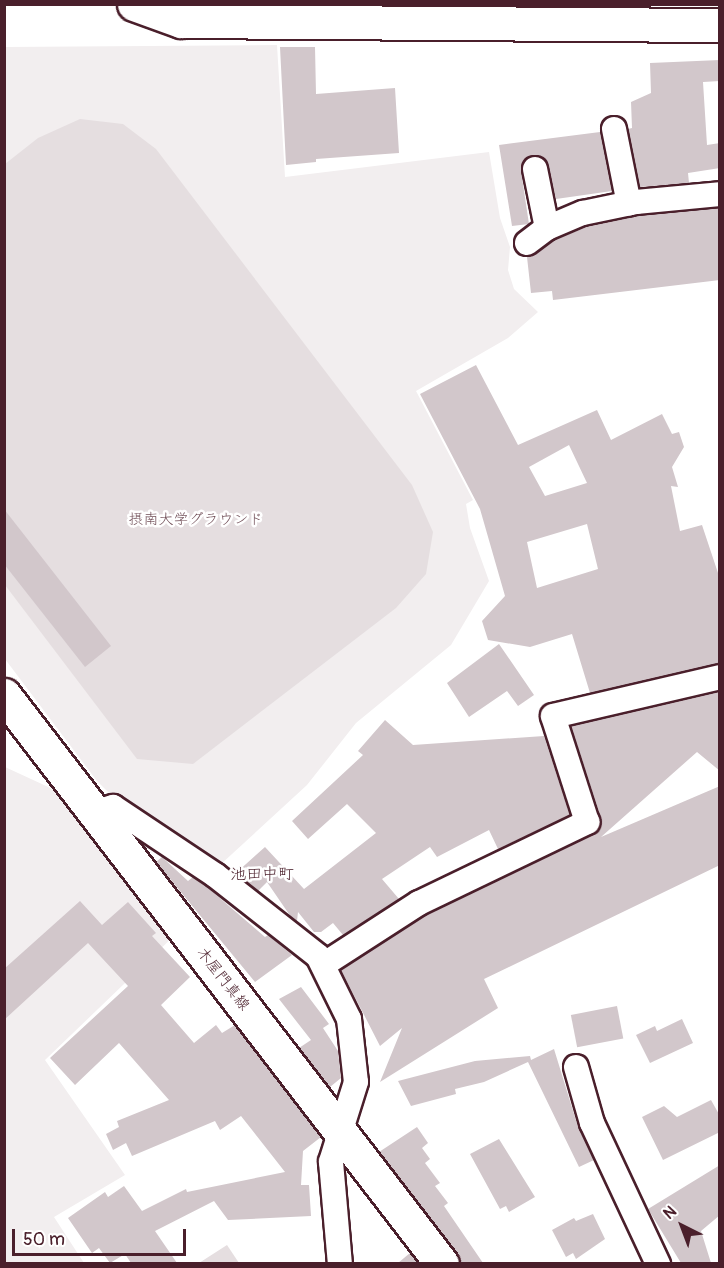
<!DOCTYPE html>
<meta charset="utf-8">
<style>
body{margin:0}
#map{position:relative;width:724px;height:1268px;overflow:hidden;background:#fff;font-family:Pangolin,"Klee One",sans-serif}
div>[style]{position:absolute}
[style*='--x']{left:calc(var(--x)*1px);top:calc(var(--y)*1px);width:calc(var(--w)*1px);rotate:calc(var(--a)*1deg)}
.built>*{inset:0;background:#f2eeef}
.green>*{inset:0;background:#e5dee0}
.building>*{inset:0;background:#d2c7cb;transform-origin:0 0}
.roads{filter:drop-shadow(2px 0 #4a1f2b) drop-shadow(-2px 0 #4a1f2b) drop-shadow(0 2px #4a1f2b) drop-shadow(0 -2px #4a1f2b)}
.minor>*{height:24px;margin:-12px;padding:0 12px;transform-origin:12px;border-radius:12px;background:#fff}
.secondary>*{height:33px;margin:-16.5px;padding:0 16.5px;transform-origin:16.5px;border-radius:16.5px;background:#fff}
.primary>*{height:33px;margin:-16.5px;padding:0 16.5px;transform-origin:16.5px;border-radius:16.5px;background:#fff}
span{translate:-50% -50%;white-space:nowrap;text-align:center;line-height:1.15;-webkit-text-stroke:5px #fff;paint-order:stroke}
.park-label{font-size:15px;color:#714f58}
.street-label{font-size:15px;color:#4a1f2b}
.neighbourhood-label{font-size:16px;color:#4a1f2b}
.frame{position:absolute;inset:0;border:6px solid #4a1f2b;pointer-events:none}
.north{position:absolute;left:652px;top:1196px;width:60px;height:60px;-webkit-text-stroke:4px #fff;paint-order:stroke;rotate:318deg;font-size:16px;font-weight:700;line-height:24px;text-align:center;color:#4a1f2b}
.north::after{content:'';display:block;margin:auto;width:21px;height:27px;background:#4a1f2b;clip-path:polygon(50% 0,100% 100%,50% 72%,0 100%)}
.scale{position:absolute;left:12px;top:1229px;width:174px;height:27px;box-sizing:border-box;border:3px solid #4a1f2b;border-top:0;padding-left:8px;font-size:18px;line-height:21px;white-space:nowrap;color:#4a1f2b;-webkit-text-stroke:4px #fff;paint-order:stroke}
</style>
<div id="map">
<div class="built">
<i style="clip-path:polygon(277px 45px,285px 177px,489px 152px,500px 218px,510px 247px,508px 270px,514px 289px,538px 312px,508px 338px,416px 391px,473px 500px,466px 504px,470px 528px,489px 581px,451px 645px,356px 723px,307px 785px,220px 865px,159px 822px,143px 819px,124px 808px,97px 781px,5px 659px,5px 47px)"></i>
<i style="clip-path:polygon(5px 767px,70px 797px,177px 933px,45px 1060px,125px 1175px,54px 1217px,84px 1263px,5px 1264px)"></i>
</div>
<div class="green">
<i style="clip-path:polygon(80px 119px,123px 124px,156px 149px,412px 485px,433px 532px,426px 574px,396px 608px,193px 764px,137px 759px,5px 585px,5px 164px,38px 138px)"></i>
<i style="clip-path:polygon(227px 1245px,239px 1263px,199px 1263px)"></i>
</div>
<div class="building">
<i style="clip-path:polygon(280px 47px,315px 47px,316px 94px,395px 88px,399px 153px,316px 159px,316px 162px,286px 165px)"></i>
<i style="clip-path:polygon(720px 60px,720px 81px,703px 82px,707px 145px,720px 143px,720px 168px,688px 173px,689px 183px,640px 187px,628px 129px,632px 128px,631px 102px,651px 93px,650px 63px)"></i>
<i style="clip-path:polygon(600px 132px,612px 191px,556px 199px,546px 160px,532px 155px,522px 164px,521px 171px,529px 224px,512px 226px,499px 145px)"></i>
<i style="clip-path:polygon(720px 208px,720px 280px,553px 300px,552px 291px,531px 293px,527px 257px,554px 240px,587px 227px,638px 216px)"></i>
<i style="clip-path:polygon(evenodd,476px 365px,518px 445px,597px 410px,611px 440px,662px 414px,672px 434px,679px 432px,684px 447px,672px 467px,678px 487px,671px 486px,680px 531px,702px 525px,720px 579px,720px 663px,590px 693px,572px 634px,530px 647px,488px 640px,482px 621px,505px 596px,480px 509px,420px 394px,476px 365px,569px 445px,587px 483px,545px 496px,529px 467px,569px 445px,476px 365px,587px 524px,598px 569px,537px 588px,527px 542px,587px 524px)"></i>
<i style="clip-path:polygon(4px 509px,111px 646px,85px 667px,4px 564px)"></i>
<i style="clip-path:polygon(499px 644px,534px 695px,518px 706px,507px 691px,469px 717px,447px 683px)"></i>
<i style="clip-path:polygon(720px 692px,720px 771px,697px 752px,601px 837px,720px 786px,720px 865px,484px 979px,498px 1008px,380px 1082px,402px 1028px,380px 1046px,341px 970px,426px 915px,598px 831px,601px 818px,571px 726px)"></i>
<i style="clip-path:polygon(385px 720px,413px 745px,544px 736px,570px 815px,498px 849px,489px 830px,437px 857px,430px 847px,382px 879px,399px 899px,343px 935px,333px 923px,321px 932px,314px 932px,298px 912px,297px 921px,291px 917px,267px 882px,258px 891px,236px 873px,265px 847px,304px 889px,376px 833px,347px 804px,308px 839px,292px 821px,363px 755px,358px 751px)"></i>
<i style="clip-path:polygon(162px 857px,188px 881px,193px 877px,207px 887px,265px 937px,268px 935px,292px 955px,255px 982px,156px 862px)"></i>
<i style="clip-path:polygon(80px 901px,102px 925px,128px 902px,156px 933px,152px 936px,190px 977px,161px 1005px,194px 1043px,216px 1025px,222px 1033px,235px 1025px,321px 1137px,303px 1151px,301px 1185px,309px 1185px,311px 1216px,228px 1220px,214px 1201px,155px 1231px,177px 1263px,131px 1263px,125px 1254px,110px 1263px,99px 1248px,92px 1253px,68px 1218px,105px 1192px,108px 1197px,124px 1186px,142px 1211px,186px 1189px,187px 1192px,285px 1172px,241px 1116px,220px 1130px,215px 1121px,132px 1156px,126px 1143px,113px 1150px,106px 1134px,119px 1127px,117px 1121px,169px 1100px,119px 1043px,75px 1085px,50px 1058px,128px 986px,88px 943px,4px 1020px,4px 969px)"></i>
<i style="clip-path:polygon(301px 987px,329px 1024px,323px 1028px,338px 1051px,341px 1078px,330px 1087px,299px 1048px,311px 1040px,279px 999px)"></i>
<i style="left:617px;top:1006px;width:33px;height:47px;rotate:79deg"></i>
<i style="clip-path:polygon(682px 1019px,693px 1043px,650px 1063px,636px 1035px,655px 1026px,657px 1031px)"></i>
<i style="clip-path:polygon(554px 1049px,578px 1127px,594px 1160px,579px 1167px,528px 1062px,484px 1082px,455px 1089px,456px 1094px,411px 1106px,398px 1081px,475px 1061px,530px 1056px,531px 1060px)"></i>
<i style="clip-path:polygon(711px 1100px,720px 1116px,720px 1132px,663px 1160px,642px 1117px,664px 1106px,677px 1117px)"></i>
<i style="clip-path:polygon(417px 1127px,428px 1143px,422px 1148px,430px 1159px,425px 1163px,440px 1183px,435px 1186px,448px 1203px,444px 1206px,483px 1263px,460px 1263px,457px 1253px,379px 1152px)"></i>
<i style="clip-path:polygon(499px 1139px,535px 1197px,509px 1212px,506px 1206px,500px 1209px,470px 1154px)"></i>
<i style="clip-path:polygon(720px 1165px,720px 1215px,701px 1231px,711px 1263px,681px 1263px,648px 1209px)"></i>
<i style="clip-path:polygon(593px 1214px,605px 1239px,576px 1259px,573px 1253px,566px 1257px,552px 1230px,574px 1218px,576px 1221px)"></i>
<i style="clip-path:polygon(410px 1253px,418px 1263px,398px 1263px)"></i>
</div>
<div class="roads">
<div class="minor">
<i style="--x:614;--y:129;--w:76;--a:78.7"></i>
<i style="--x:535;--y:169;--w:60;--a:78.5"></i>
<i style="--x:527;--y:243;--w:25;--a:-37"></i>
<i style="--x:547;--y:228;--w:39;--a:-23"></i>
<i style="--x:583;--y:213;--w:54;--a:-11.7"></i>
<i style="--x:636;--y:202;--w:84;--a:-5.4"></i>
<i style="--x:94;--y:813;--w:20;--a:-18"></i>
<i style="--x:113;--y:807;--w:123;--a:33.7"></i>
<i style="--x:215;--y:875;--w:131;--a:38.2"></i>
<i style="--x:318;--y:956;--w:70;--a:63.8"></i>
<i style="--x:349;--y:1019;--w:63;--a:83.7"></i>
<i style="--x:356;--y:1082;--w:84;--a:107.4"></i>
<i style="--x:331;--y:1162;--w:102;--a:85"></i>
<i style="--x:323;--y:965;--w:114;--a:-32.9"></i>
<i style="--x:419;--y:903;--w:187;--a:-25.7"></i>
<i style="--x:587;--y:822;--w:111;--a:-107.8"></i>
<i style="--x:553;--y:716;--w:171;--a:-13.1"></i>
<i style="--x:576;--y:1067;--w:58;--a:74.1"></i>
<i style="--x:592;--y:1123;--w:156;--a:64.9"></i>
</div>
<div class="secondary">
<i style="--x:4;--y:695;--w:718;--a:52.41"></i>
</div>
<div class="primary">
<i style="--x:134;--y:4;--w:50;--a:19.9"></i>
<i style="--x:181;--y:21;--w:539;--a:0.43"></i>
</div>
</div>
<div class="park-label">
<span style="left:196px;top:520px">摂南大学グラウンド</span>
</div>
<div class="street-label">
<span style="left:223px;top:979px;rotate:52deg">木屋門真線</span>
</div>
<div class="neighbourhood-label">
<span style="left:262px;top:874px">池田中町</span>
</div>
<div class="frame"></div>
<div class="north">N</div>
<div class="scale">50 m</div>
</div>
